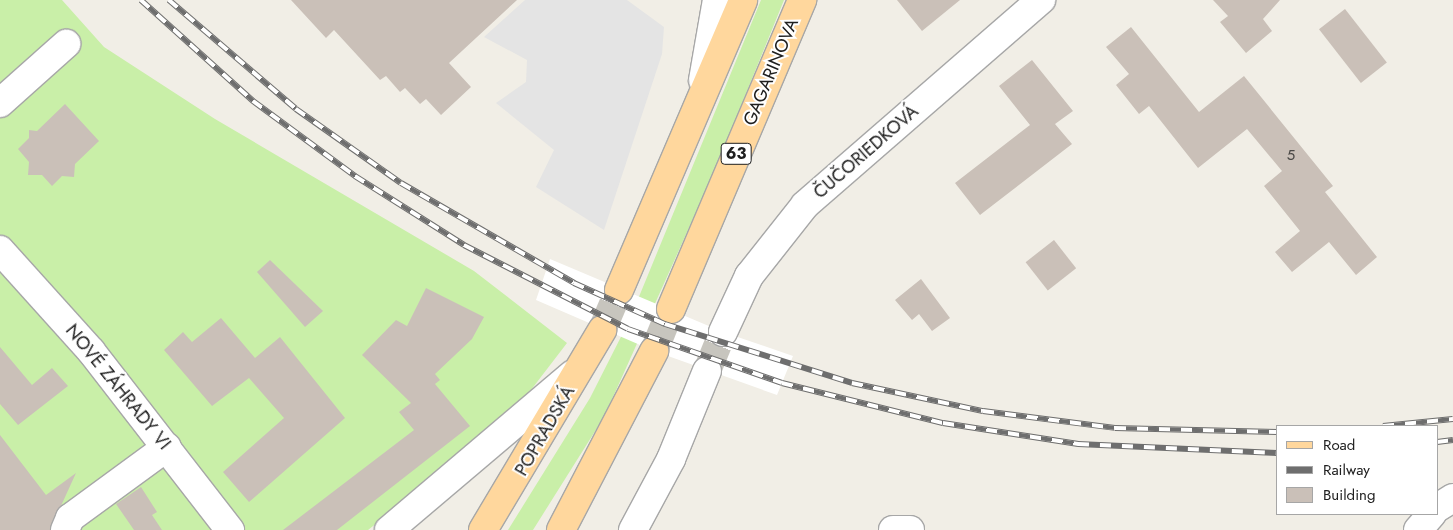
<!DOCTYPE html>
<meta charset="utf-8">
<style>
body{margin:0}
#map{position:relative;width:1453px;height:530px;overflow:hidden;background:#f1eee6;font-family:Jost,sans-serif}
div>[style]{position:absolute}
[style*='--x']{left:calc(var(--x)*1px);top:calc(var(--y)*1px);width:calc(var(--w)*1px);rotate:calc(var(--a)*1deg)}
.grass>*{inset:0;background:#c9efa8}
.parking>*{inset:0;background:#e4e4e4}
.pier>*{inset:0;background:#fff}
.building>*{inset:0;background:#cac0b8;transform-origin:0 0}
.tertiary-tunnel>*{height:28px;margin-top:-14px;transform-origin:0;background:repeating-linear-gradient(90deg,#c7c5be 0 28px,transparent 0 42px)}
.primary-tunnel>*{height:28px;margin-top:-14px;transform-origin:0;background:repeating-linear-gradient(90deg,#c7c5be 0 28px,transparent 0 42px)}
.roads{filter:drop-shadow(1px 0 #a7a7a7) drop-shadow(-1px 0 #a7a7a7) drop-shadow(0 1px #a7a7a7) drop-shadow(0 -1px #a7a7a7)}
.minor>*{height:28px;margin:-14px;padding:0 14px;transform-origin:14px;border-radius:14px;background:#fff}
.tertiary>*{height:28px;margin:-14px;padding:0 14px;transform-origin:14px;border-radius:14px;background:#fff}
.primary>*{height:28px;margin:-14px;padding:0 14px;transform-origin:14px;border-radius:14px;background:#ffd79d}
.rail>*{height:5.5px;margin-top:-2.75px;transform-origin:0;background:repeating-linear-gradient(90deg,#fff 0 11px,#6e6e6e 0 22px);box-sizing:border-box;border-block:1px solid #6e6e6e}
span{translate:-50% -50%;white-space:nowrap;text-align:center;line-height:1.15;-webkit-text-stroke:4px #fff;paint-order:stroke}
.number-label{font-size:15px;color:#4a4846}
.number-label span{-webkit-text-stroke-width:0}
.shield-label span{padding:1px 4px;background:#fff;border:1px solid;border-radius:4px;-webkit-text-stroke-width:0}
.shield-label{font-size:16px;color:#202020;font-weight:700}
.street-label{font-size:18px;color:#202020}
.legend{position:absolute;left:1276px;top:425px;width:162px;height:90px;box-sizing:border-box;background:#fff;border:1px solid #a6a6a6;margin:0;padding:6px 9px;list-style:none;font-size:15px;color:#202020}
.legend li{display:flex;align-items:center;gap:10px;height:25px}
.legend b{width:25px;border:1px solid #a6a6a6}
</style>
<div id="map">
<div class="grass">
<i style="clip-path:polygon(0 0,62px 0,104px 47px,215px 119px,474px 271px,567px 343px,511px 416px,368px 530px,0 530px)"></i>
<i style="clip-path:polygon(761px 0,784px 0,715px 170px,604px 417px,533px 530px,508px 530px,590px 398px,629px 321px)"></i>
</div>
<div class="parking">
<i style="clip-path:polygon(525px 0,627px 0,664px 27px,662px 54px,604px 230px,536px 187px,554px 150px,496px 103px,526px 82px,527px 60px,484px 37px)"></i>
</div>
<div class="pier">
<i style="clip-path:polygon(550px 259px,723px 332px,793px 356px,777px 395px,654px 351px,536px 300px)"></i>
</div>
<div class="building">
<i style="clip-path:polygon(291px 0,517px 0,449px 63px,471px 87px,441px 115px,426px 99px,420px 104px,405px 88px,400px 92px,386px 76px,380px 80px,334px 30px,326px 38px)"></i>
<i style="clip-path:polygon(897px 0,960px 0,922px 31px)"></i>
<i style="clip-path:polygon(1213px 0,1280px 0,1263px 19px,1272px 31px,1246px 53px,1220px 22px,1228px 16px)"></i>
<i style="left:1345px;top:9px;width:68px;height:33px;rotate:52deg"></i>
<i style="clip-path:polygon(1131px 27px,1199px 112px,1244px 76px,1333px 186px,1325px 192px,1377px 257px,1356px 275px,1329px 242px,1292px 272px,1275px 252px,1300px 231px,1264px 186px,1282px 171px,1247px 129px,1198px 168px,1149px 106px,1139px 114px,1116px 85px,1129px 74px,1106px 47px)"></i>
<i style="clip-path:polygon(1032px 60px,1073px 111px,1055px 124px,1072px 144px,980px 215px,955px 183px,1030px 125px,999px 86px)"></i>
<i style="clip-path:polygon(65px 104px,99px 141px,75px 164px,74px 177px,62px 176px,52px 186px,42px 175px,28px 175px,29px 162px,18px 149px,29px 138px,29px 130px,37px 131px)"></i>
<i style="left:1054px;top:240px;width:36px;height:36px;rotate:52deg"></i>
<i style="clip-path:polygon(270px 260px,323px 311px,305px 327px,257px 272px)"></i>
<i style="clip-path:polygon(921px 279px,950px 318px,932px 331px,919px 314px,912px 320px,895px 300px)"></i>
<i style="clip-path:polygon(426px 288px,484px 317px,472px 339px,435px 374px,440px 380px,435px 384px,470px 426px,337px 530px,283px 530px,414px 430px,399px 412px,411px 403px,362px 355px,396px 320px,407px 326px)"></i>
<i style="clip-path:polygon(221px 318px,255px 358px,280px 337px,345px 418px,249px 502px,223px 472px,284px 418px,249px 378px,212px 406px,164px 350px,183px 332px,192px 342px)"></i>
<i style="clip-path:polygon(0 347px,32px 385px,52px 368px,68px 386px,18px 425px,0 404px)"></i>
<i style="clip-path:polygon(0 435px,46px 495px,76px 473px,50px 530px,0 530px)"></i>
<i style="clip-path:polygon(141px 487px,157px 512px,152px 515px,162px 530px,134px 530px,116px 504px)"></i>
</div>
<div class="tertiary-tunnel">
<i style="--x:707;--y:371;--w:42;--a:-67.7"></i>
</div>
<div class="primary-tunnel">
<i style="--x:602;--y:330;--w:43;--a:-67"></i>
<i style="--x:654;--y:351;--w:45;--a:-68"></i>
</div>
<div class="roads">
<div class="minor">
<i style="--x:703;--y:80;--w:81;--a:-80.1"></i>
<i style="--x:0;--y:103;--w:89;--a:-41.8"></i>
<i style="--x:0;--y:250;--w:136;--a:48"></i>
<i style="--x:91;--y:351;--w:227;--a:52.2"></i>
<i style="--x:1437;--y:508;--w:19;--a:-32"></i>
<i style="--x:65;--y:530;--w:13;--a:-67"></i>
<i style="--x:70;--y:518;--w:120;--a:-36.2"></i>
<i style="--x:389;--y:530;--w:240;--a:-40.3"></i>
<i style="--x:893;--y:530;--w:17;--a:0"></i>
<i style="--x:1418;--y:530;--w:21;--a:-49"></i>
</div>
<div class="tertiary">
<i style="--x:723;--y:332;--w:62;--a:-65.1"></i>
<i style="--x:749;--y:276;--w:90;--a:-51.7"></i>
<i style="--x:805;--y:205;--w:313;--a:-41"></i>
<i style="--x:633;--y:530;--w:81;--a:-61.8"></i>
<i style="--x:671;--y:459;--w:95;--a:-67.8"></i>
</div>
<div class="primary">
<i style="--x:619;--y:290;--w:315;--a:-66.8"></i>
<i style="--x:671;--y:309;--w:336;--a:-67"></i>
<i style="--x:483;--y:530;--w:233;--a:-59.2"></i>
<i style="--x:561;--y:530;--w:202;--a:-62.5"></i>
</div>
</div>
<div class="rail">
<i style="--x:141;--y:0;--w:151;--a:42"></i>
<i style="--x:253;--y:101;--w:127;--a:36.3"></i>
<i style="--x:355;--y:176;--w:129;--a:32.3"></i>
<i style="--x:464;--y:245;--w:184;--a:27.1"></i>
<i style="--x:628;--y:329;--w:163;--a:19.3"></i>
<i style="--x:782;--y:383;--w:166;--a:14"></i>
<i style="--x:943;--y:423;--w:137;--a:8.8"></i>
<i style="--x:1078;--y:444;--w:199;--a:2.6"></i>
<i style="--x:169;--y:0;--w:167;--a:40.6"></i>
<i style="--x:296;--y:109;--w:128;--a:35.2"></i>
<i style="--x:401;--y:183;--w:200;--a:30"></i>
<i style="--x:574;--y:283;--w:100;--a:24.3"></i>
<i style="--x:665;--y:324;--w:196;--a:17.5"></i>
<i style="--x:852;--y:383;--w:134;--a:12.1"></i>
<i style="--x:983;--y:411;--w:133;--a:7.3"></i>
<i style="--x:1115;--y:428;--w:162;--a:1.4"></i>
<i style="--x:1383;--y:426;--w:70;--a:-5.7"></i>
<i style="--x:1437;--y:442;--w:16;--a:-7"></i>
</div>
<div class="number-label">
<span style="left:1291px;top:156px">5</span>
</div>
<div class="shield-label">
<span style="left:736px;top:154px">63</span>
</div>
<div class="street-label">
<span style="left:771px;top:72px;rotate:-67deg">GAGARINOVA</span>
<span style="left:866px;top:152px;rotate:-41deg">ČUČORIEDKOVÁ</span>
<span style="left:118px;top:387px;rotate:51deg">NOVÉ ZÁHRADY VI</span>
<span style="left:545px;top:431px;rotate:-60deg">POPRADSKÁ</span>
</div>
<ul class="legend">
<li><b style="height:6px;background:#ffd79d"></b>Road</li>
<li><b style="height:6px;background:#6e6e6e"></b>Railway</li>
<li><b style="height:14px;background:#cac0b8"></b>Building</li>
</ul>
</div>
